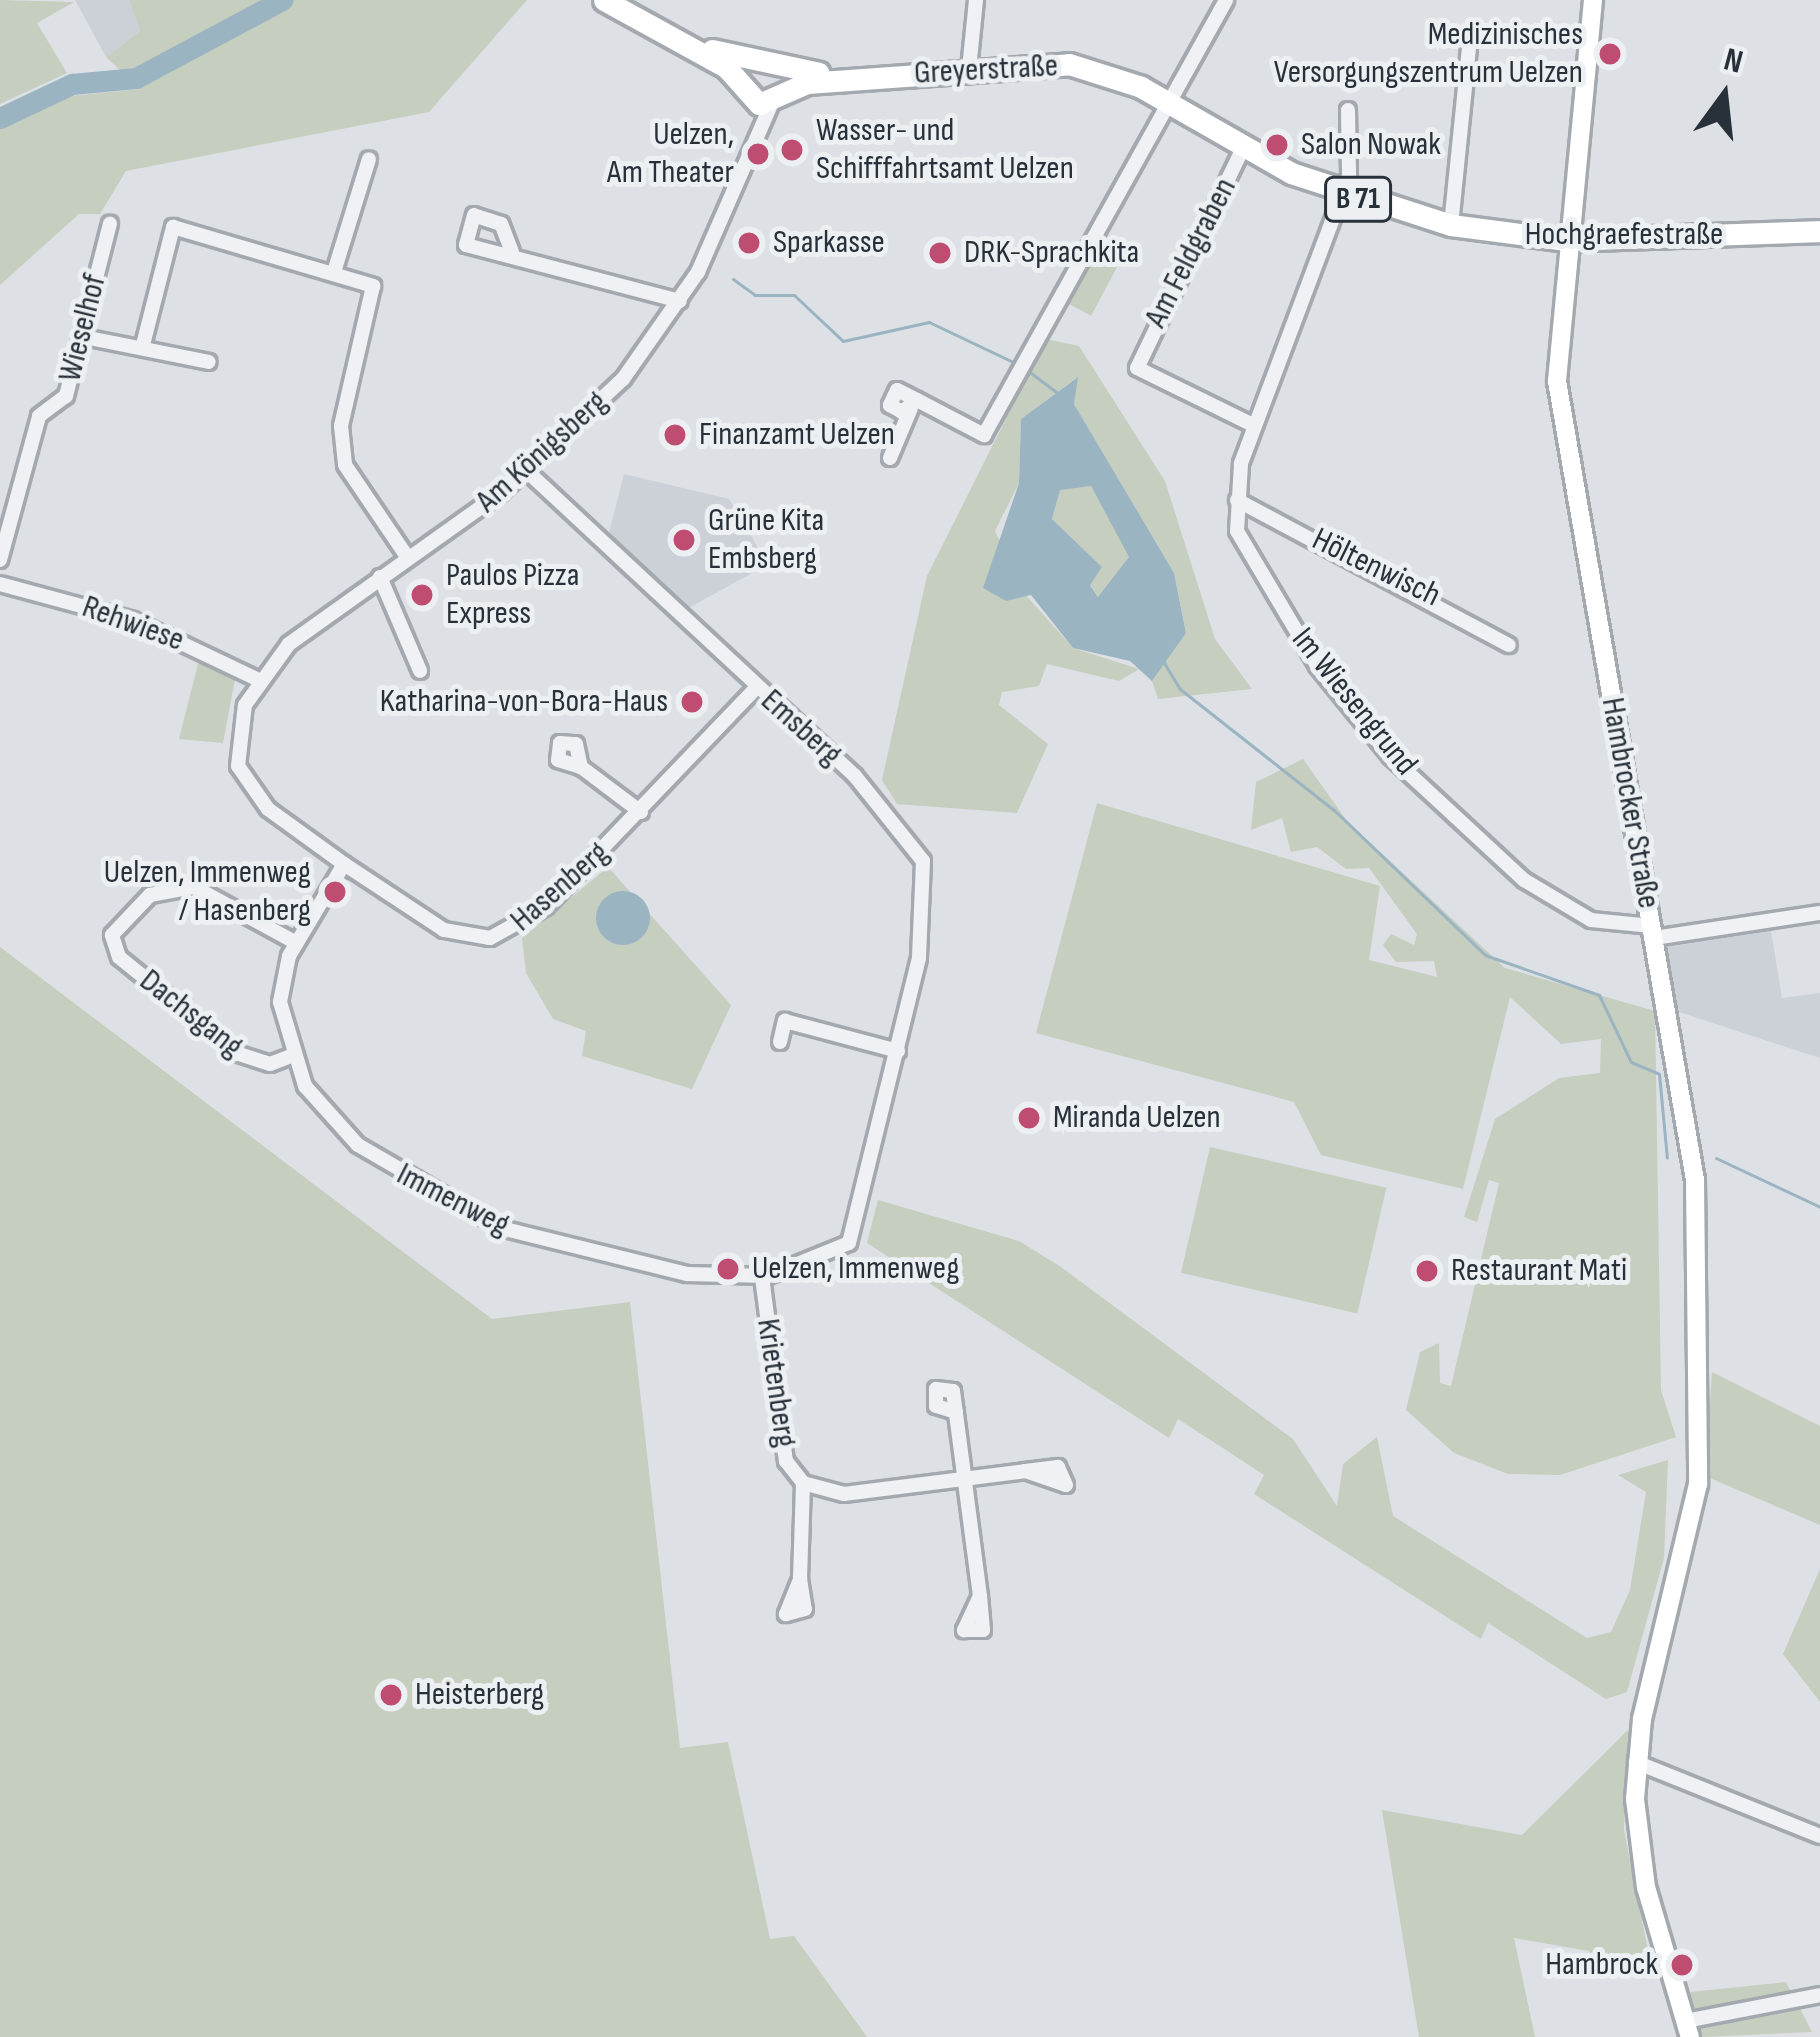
<!DOCTYPE html>
<meta charset="utf-8">
<style>
body{margin:0}
#map{position:relative;width:1820px;height:2037px;overflow:hidden;background:#dde1e5;font-family:"Sofia Sans Condensed",sans-serif}
div>[style]{position:absolute}
[style*='--x']{left:calc(var(--x)*1px);top:calc(var(--y)*1px);width:calc(var(--w)*1px);rotate:calc(var(--a)*1deg)}
.built>*{inset:0;background:#cbd1d6}
.green>*{inset:0;background:#c5cebf;transform-origin:0 0}
.water>*{inset:0;background:#9bb4c2}
.round{border-radius:50%}
.stream>*{height:3px;margin:-1.5px;padding:0 1.5px;transform-origin:1.5px;border-radius:1.5px;background:#9bb4c2}
.river>*{height:21px;margin:-10.5px;padding:0 10.5px;transform-origin:10.5px;border-radius:10.5px;background:#9bb4c2}
.roads{filter:drop-shadow(3px 0 #a3a9ae) drop-shadow(-3px 0 #a3a9ae) drop-shadow(0 3px #a3a9ae) drop-shadow(0 -3px #a3a9ae)}
.street>*{height:14px;margin:-7px;padding:0 7px;transform-origin:7px;border-radius:7px;background:#eff1f4}
.secondary>*{height:18px;margin:-9px;padding:0 9px;transform-origin:9px;border-radius:9px;background:#fff}
.primary>*{height:21px;margin:-10.5px;padding:0 10.5px;transform-origin:10.5px;border-radius:10.5px;background:#fff}
.dots>*{width:33px;height:33px;translate:-50% -50%;box-sizing:border-box;border:6px solid #ecf0f3;border-radius:50%}
span{translate:-50% -50%;white-space:nowrap;text-align:center;line-height:1.15;-webkit-text-stroke:10px #ecf0f3;paint-order:stroke}
.shield-label span{padding:3px 9px;background:#ecf0f3;border:3px solid;border-radius:9px;-webkit-text-stroke-width:0}
.shield-label{font-size:30px;color:#28313a;font-weight:700}
.poi-label{font-size:33px;color:#28313a}
.right{translate:-100% -50%;text-align:right}
.left{translate:0 -50%;text-align:left}
.street-label{font-size:33px;color:#28313a}
.north{position:absolute;left:1664px;top:36px;width:120px;height:120px;-webkit-text-stroke:9px #ecf0f3;paint-order:stroke;rotate:15deg;font-size:33px;font-weight:700;line-height:48px;text-align:center;color:#28313a}
.north::after{content:'';display:block;margin:auto;width:42px;height:54px;background:#28313a;clip-path:polygon(50% 0,100% 100%,50% 72%,0 100%)}
</style>
<div id="map">
<div class="built">
<i style="clip-path:polygon(75px 0,129px 0,140px 31px,106px 57px)"></i>
<i style="clip-path:polygon(624px 474px,729px 499px,757px 546px,754px 572px,685px 610px,609px 533px)"></i>
<i style="clip-path:polygon(1771px 931px,1782px 998px,1820px 993px,1820px 1058px,1676px 1011px,1666px 947px)"></i>
</div>
<div class="green">
<i style="clip-path:polygon(0 0,74px 2px,37px 23px,67px 73px,0 104px)"></i>
<i style="clip-path:polygon(129px 0,527px 0,429px 112px,126px 171px,100px 214px,79px 214px,0 285px,0 127px,70px 96px,140px 89px,106px 57px,140px 31px)"></i>
<i style="left:1098px;top:239px;width:30px;height:71px;rotate:28deg"></i>
<i style="clip-path:polygon(1046px 339px,1079px 346px,1165px 481px,1215px 639px,1252px 689px,1158px 699px,1152px 681px,1186px 632px,1174px 573px,1074px 404px,1076px 378px,1021px 419px,1019px 483px,995px 531px,1024px 593px,1073px 648px,1139px 669px,1119px 681px,1047px 664px,1039px 686px,1002px 692px,999px 705px,1048px 744px,1017px 813px,897px 804px,882px 780px,927px 576px)"></i>
<i style="clip-path:polygon(1091px 486px,1130px 557px,1099px 598px,1090px 584px,1101px 566px,1052px 519px,1060px 489px)"></i>
<i style="clip-path:polygon(199px 660px,235px 679px,223px 743px,179px 739px)"></i>
<i style="clip-path:polygon(1303px 759px,1347px 821px,1505px 968px,1655px 1011px,1661px 1390px,1676px 1437px,1560px 1475px,1508px 1474px,1454px 1453px,1406px 1410px,1420px 1352px,1439px 1343px,1440px 1383px,1451px 1386px,1499px 1183px,1489px 1180px,1477px 1222px,1464px 1217px,1495px 1119px,1559px 1078px,1600px 1073px,1601px 1039px,1561px 1044px,1510px 997px,1463px 1189px,1321px 1155px,1294px 1102px,1036px 1033px,1097px 803px,1380px 886px,1369px 960px,1437px 977px,1434px 961px,1396px 962px,1383px 945px,1391px 934px,1414px 945px,1417px 934px,1369px 868px,1346px 869px,1317px 847px,1291px 852px,1282px 818px,1251px 830px,1256px 782px)"></i>
<i style="clip-path:polygon(608px 867px,731px 1005px,692px 1089px,582px 1056px,586px 1031px,553px 1019px,526px 973px,522px 938px)"></i>
<i style="clip-path:polygon(0 947px,492px 1319px,630px 1302px,680px 1748px,728px 1742px,770px 1939px,794px 1936px,867px 2037px,0 2037px)"></i>
<i style="left:1210px;top:1147px;width:181px;height:129px;rotate:13deg"></i>
<i style="clip-path:polygon(878px 1200px,1019px 1241px,1061px 1267px,1293px 1439px,1337px 1506px,1343px 1464px,1377px 1437px,1393px 1516px,1587px 1638px,1611px 1632px,1630px 1590px,1646px 1492px,1618px 1475px,1668px 1460px,1664px 1558px,1627px 1692px,1606px 1699px,1488px 1623px,1481px 1639px,1254px 1494px,1264px 1475px,1232px 1454px,1178px 1419px,1169px 1438px,867px 1243px)"></i>
<i style="clip-path:polygon(1712px 1372px,1820px 1426px,1820px 1525px,1705px 1476px)"></i>
<i style="clip-path:polygon(1820px 1569px,1820px 1702px,1783px 1654px)"></i>
<i style="clip-path:polygon(1628px 1730px,1624px 1830px,1653px 1976px,1596px 1972px,1589px 1951px,1514px 1938px,1535px 2037px,1419px 2037px,1382px 1810px,1522px 1835px)"></i>
<i style="clip-path:polygon(1786px 1982px,1812px 2032px,1702px 2037px,1690px 1992px)"></i>
</div>
<div class="water">
<i style="clip-path:polygon(evenodd,1078px 377px,1074px 404px,1174px 573px,1186px 633px,1152px 681px,1130px 661px,1073px 648px,1031px 595px,1006px 601px,983px 588px,1019px 483px,1021px 419px,1078px 377px,1091px 486px,1129px 557px,1098px 597px,1090px 585px,1102px 567px,1052px 519px,1060px 490px,1091px 486px)"></i>
<i class="round" style="left:596px;top:891px;width:54px;height:54px"></i>
</div>
<div class="stream">
<i style="--x:733;--y:279;--w:27;--a:36"></i>
<i style="--x:755;--y:295;--w:39;--a:0"></i>
<i style="--x:794;--y:295;--w:67;--a:43.2"></i>
<i style="--x:843;--y:341;--w:88;--a:-12.5"></i>
<i style="--x:929;--y:322;--w:100;--a:25.5"></i>
<i style="--x:1027;--y:370;--w:39;--a:37"></i>
<i style="--x:1163;--y:661;--w:33;--a:59"></i>
<i style="--x:1180;--y:689;--w:196;--a:38.2"></i>
<i style="--x:1334;--y:810;--w:209;--a:43.8"></i>
<i style="--x:1485;--y:955;--w:121;--a:19.3"></i>
<i style="--x:1599;--y:995;--w:74;--a:64.5"></i>
<i style="--x:1631;--y:1062;--w:30;--a:23"></i>
<i style="--x:1659;--y:1074;--w:84;--a:84.6"></i>
<i style="--x:1716;--y:1158;--w:115;--a:25.2"></i>
</div>
<div class="river">
<i style="--x:0;--y:118;--w:80;--a:-25.3"></i>
<i style="--x:72;--y:84;--w:64;--a:-5.4"></i>
<i style="--x:136;--y:78;--w:166;--a:-28.1"></i>
</div>
<div class="roads">
<div class="street">
<i style="--x:969;--y:69;--w:69;--a:-84.2"></i>
<i style="--x:1348;--y:110;--w:66;--a:89.1"></i>
<i style="--x:1349;--y:176;--w:308;--a:110.6"></i>
<i style="--x:1241;--y:464;--w:67;--a:93.4"></i>
<i style="--x:1237;--y:531;--w:157;--a:59.3"></i>
<i style="--x:1317;--y:666;--w:117;--a:50.9"></i>
<i style="--x:1391;--y:757;--w:181;--a:42.8"></i>
<i style="--x:1524;--y:880;--w:78;--a:30.8"></i>
<i style="--x:1591;--y:920;--w:61;--a:5.6"></i>
<i style="--x:1243;--y:148;--w:244;--a:115.7"></i>
<i style="--x:1137;--y:368;--w:131;--a:26.2"></i>
<i style="--x:1451;--y:225;--w:177;--a:-84.2"></i>
<i style="--x:512;--y:252;--w:30;--a:-111"></i>
<i style="--x:501;--y:224;--w:28;--a:-162"></i>
<i style="--x:474;--y:215;--w:31;--a:105"></i>
<i style="--x:466;--y:245;--w:221;--a:14.7"></i>
<i style="--x:334;--y:272;--w:118;--a:-72.8"></i>
<i style="--x:84;--y:337;--w:127;--a:11.3"></i>
<i style="--x:144;--y:341;--w:118;--a:-75.7"></i>
<i style="--x:173;--y:227;--w:209;--a:16.4"></i>
<i style="--x:373;--y:286;--w:144;--a:102.9"></i>
<i style="--x:341;--y:426;--w:39;--a:84"></i>
<i style="--x:345;--y:465;--w:112;--a:55.9"></i>
<i style="--x:917;--y:400;--w:22;--a:-153"></i>
<i style="--x:897;--y:390;--w:17;--a:115"></i>
<i style="--x:890;--y:405;--w:14;--a:30"></i>
<i style="--x:902;--y:412;--w:19;--a:-39"></i>
<i style="--x:917;--y:400;--w:76;--a:27.6"></i>
<i style="--x:984;--y:435;--w:498;--a:-60.9"></i>
<i style="--x:890;--y:458;--w:54;--a:-67.2"></i>
<i style="--x:1237;--y:500;--w:308;--a:28.1"></i>
<i style="--x:0;--y:560;--w:149;--a:-74.8"></i>
<i style="--x:39;--y:416;--w:34;--a:-37"></i>
<i style="--x:66;--y:396;--w:178;--a:-75.7"></i>
<i style="--x:380;--y:577;--w:102;--a:66.9"></i>
<i style="--x:0;--y:584;--w:138;--a:15.1"></i>
<i style="--x:133;--y:620;--w:140;--a:25.5"></i>
<i style="--x:756;--y:688;--w:303;--a:133.8"></i>
<i style="--x:546;--y:907;--w:64;--a:151"></i>
<i style="--x:490;--y:938;--w:47;--a:-170.1"></i>
<i style="--x:444;--y:930;--w:120;--a:-146.6"></i>
<i style="--x:344;--y:864;--w:94;--a:-144.1"></i>
<i style="--x:268;--y:809;--w:52;--a:-124.9"></i>
<i style="--x:238;--y:766;--w:61;--a:-83.5"></i>
<i style="--x:245;--y:705;--w:75;--a:-54.2"></i>
<i style="--x:289;--y:644;--w:260;--a:-35.5"></i>
<i style="--x:501;--y:493;--w:167;--a:-43.1"></i>
<i style="--x:623;--y:379;--w:131;--a:-55"></i>
<i style="--x:698;--y:272;--w:184;--a:-66.4"></i>
<i style="--x:581;--y:767;--w:24;--a:-163"></i>
<i style="--x:558;--y:760;--w:17;--a:-83"></i>
<i style="--x:560;--y:743;--w:16;--a:4"></i>
<i style="--x:576;--y:744;--w:24;--a:78"></i>
<i style="--x:581;--y:767;--w:75;--a:36.9"></i>
<i style="--x:344;--y:864;--w:107;--a:120.9"></i>
<i style="--x:289;--y:956;--w:47;--a:101.1"></i>
<i style="--x:280;--y:1002;--w:88;--a:73.4"></i>
<i style="--x:305;--y:1086;--w:79;--a:48.1"></i>
<i style="--x:358;--y:1145;--w:165;--a:30.1"></i>
<i style="--x:501;--y:1228;--w:192;--a:13.9"></i>
<i style="--x:687;--y:1274;--w:81;--a:1.4"></i>
<i style="--x:768;--y:1276;--w:87;--a:-22.2"></i>
<i style="--x:849;--y:1243;--w:294;--a:-76.2"></i>
<i style="--x:919;--y:957;--w:96;--a:-87.6"></i>
<i style="--x:923;--y:861;--w:110;--a:-128.7"></i>
<i style="--x:854;--y:775;--w:445;--a:-137.1"></i>
<i style="--x:1654;--y:938;--w:168;--a:-8.6"></i>
<i style="--x:780;--y:1042;--w:22;--a:-77"></i>
<i style="--x:785;--y:1021;--w:117;--a:14.9"></i>
<i style="--x:291;--y:1056;--w:22;--a:159"></i>
<i style="--x:270;--y:1064;--w:33;--a:-162"></i>
<i style="--x:239;--y:1054;--w:154;--a:-141.1"></i>
<i style="--x:119;--y:957;--w:23;--a:-108"></i>
<i style="--x:112;--y:935;--w:55;--a:-46.5"></i>
<i style="--x:150;--y:895;--w:45;--a:-10.3"></i>
<i style="--x:194;--y:887;--w:115;--a:28.6"></i>
<i style="--x:762;--y:1277;--w:186;--a:82.6"></i>
<i style="--x:786;--y:1461;--w:28;--a:52"></i>
<i style="--x:803;--y:1483;--w:42;--a:15"></i>
<i style="--x:844;--y:1494;--w:182;--a:-7.2"></i>
<i style="--x:1025;--y:1471;--w:43;--a:18.9"></i>
<i style="--x:1066;--y:1485;--w:20;--a:-114"></i>
<i style="--x:1058;--y:1467;--w:33;--a:173"></i>
<i style="--x:956;--y:1412;--w:21;--a:-163"></i>
<i style="--x:936;--y:1406;--w:17;--a:-90"></i>
<i style="--x:936;--y:1389;--w:17;--a:7"></i>
<i style="--x:953;--y:1391;--w:207;--a:82.5"></i>
<i style="--x:980;--y:1596;--w:38;--a:115"></i>
<i style="--x:964;--y:1630;--w:19;--a:0"></i>
<i style="--x:983;--y:1630;--w:34;--a:-95"></i>
<i style="--x:800;--y:1579;--w:30;--a:81"></i>
<i style="--x:805;--y:1609;--w:20;--a:165"></i>
<i style="--x:786;--y:1614;--w:38;--a:-68"></i>
<i style="--x:800;--y:1579;--w:96;--a:-88.2"></i>
<i style="--x:1636;--y:1762;--w:198;--a:21.9"></i>
<i style="--x:1685;--y:2021;--w:137;--a:-10.9"></i>
</div>
<div class="secondary">
<i style="--x:1593;--y:0;--w:383;--a:95.4"></i>
<i style="--x:1557;--y:381;--w:811;--a:80.2"></i>
<i style="--x:1695;--y:1180;--w:304;--a:89.4"></i>
<i style="--x:1698;--y:1484;--w:242;--a:103.4"></i>
<i style="--x:1642;--y:1719;--w:80;--a:95"></i>
<i style="--x:1635;--y:1799;--w:89;--a:82.9"></i>
<i style="--x:1646;--y:1887;--w:156;--a:73.7"></i>
</div>
<div class="primary">
<i style="--x:604;--y:0;--w:139;--a:28.8"></i>
<i style="--x:726;--y:67;--w:50;--a:48.3"></i>
<i style="--x:759;--y:104;--w:52;--a:-23.6"></i>
<i style="--x:807;--y:83;--w:263;--a:-4.1"></i>
<i style="--x:1069;--y:64;--w:76;--a:17.7"></i>
<i style="--x:1141;--y:87;--w:173;--a:29.8"></i>
<i style="--x:1291;--y:173;--w:168;--a:18"></i>
<i style="--x:1451;--y:225;--w:117;--a:7.4"></i>
<i style="--x:1567;--y:240;--w:253;--a:-2"></i>
<i style="--x:712;--y:50;--w:109;--a:12.1"></i>
</div>
</div>
<div class="dots">
<i style="left:1610px;top:54px;background:#bf4d72"></i>
<i style="left:1277px;top:145px;background:#bf4d72"></i>
<i style="left:792px;top:150px;background:#bf4d72"></i>
<i style="left:758px;top:154px;background:#bf4d72"></i>
<i style="left:749px;top:243px;background:#bf4d72"></i>
<i style="left:940px;top:253px;background:#bf4d72"></i>
<i style="left:675px;top:435px;background:#bf4d72"></i>
<i style="left:684px;top:540px;background:#bf4d72"></i>
<i style="left:422px;top:595px;background:#bf4d72"></i>
<i style="left:692px;top:702px;background:#bf4d72"></i>
<i style="left:335px;top:892px;background:#bf4d72"></i>
<i style="left:1029px;top:1118px;background:#bf4d72"></i>
<i style="left:728px;top:1269px;background:#bf4d72"></i>
<i style="left:1427px;top:1271px;background:#bf4d72"></i>
<i style="left:391px;top:1695px;background:#bf4d72"></i>
<i style="left:1682px;top:1965px;background:#bf4d72"></i>
</div>
<div class="shield-label">
<span style="left:1358px;top:199px">B 71</span>
</div>
<div class="poi-label">
<span class="right" style="left:1583px;top:54px">Medizinisches<br>Versorgungszentrum Uelzen</span>
<span class="left" style="left:816px;top:150px">Wasser- und<br>Schifffahrtsamt Uelzen</span>
<span class="right" style="left:734px;top:154px">Uelzen,<br>Am Theater</span>
<span class="left" style="left:1301px;top:145px">Salon Nowak</span>
<span class="left" style="left:773px;top:243px">Sparkasse</span>
<span class="left" style="left:964px;top:253px">DRK-Sprachkita</span>
<span class="left" style="left:699px;top:435px">Finanzamt Uelzen</span>
<span class="left" style="left:708px;top:540px">Grüne Kita<br>Embsberg</span>
<span class="left" style="left:446px;top:595px">Paulos Pizza<br>Express</span>
<span class="right" style="left:668px;top:702px">Katharina-von-Bora-Haus</span>
<span class="right" style="left:311px;top:892px">Uelzen, Immenweg<br>/ Hasenberg</span>
<span class="left" style="left:1053px;top:1118px">Miranda Uelzen</span>
<span class="left" style="left:752px;top:1269px">Uelzen, Immenweg</span>
<span class="left" style="left:1451px;top:1271px">Restaurant Mati</span>
<span class="left" style="left:415px;top:1695px">Heisterberg</span>
<span class="right" style="left:1658px;top:1965px">Hambrock</span>
</div>
<div class="street-label">
<span style="left:986px;top:70px;rotate:-3deg">Greyerstraße</span>
<span style="left:1624px;top:235px">Hochgraefestraße</span>
<span style="left:1191px;top:253px;rotate:-63deg">Am Feldgraben</span>
<span style="left:83px;top:328px;rotate:-76deg">Wieselhof</span>
<span style="left:542px;top:452px;rotate:-42deg">Am Königsberg</span>
<span style="left:1376px;top:568px;rotate:26deg">Höltenwisch</span>
<span style="left:133px;top:624px;rotate:20deg">Rehwiese</span>
<span style="left:1354px;top:702px;rotate:51deg">Im Wiesengrund</span>
<span style="left:801px;top:728px;rotate:42deg">Emsberg</span>
<span style="left:1630px;top:803px;rotate:80deg">Hambrocker Straße</span>
<span style="left:560px;top:887px;rotate:-41deg">Hasenberg</span>
<span style="left:191px;top:1014px;rotate:38deg">Dachsgang</span>
<span style="left:453px;top:1200px;rotate:27deg">Immenweg</span>
<span style="left:776px;top:1383px;rotate:82deg">Krietenberg</span>
</div>
<div class="north">N</div>
</div>
